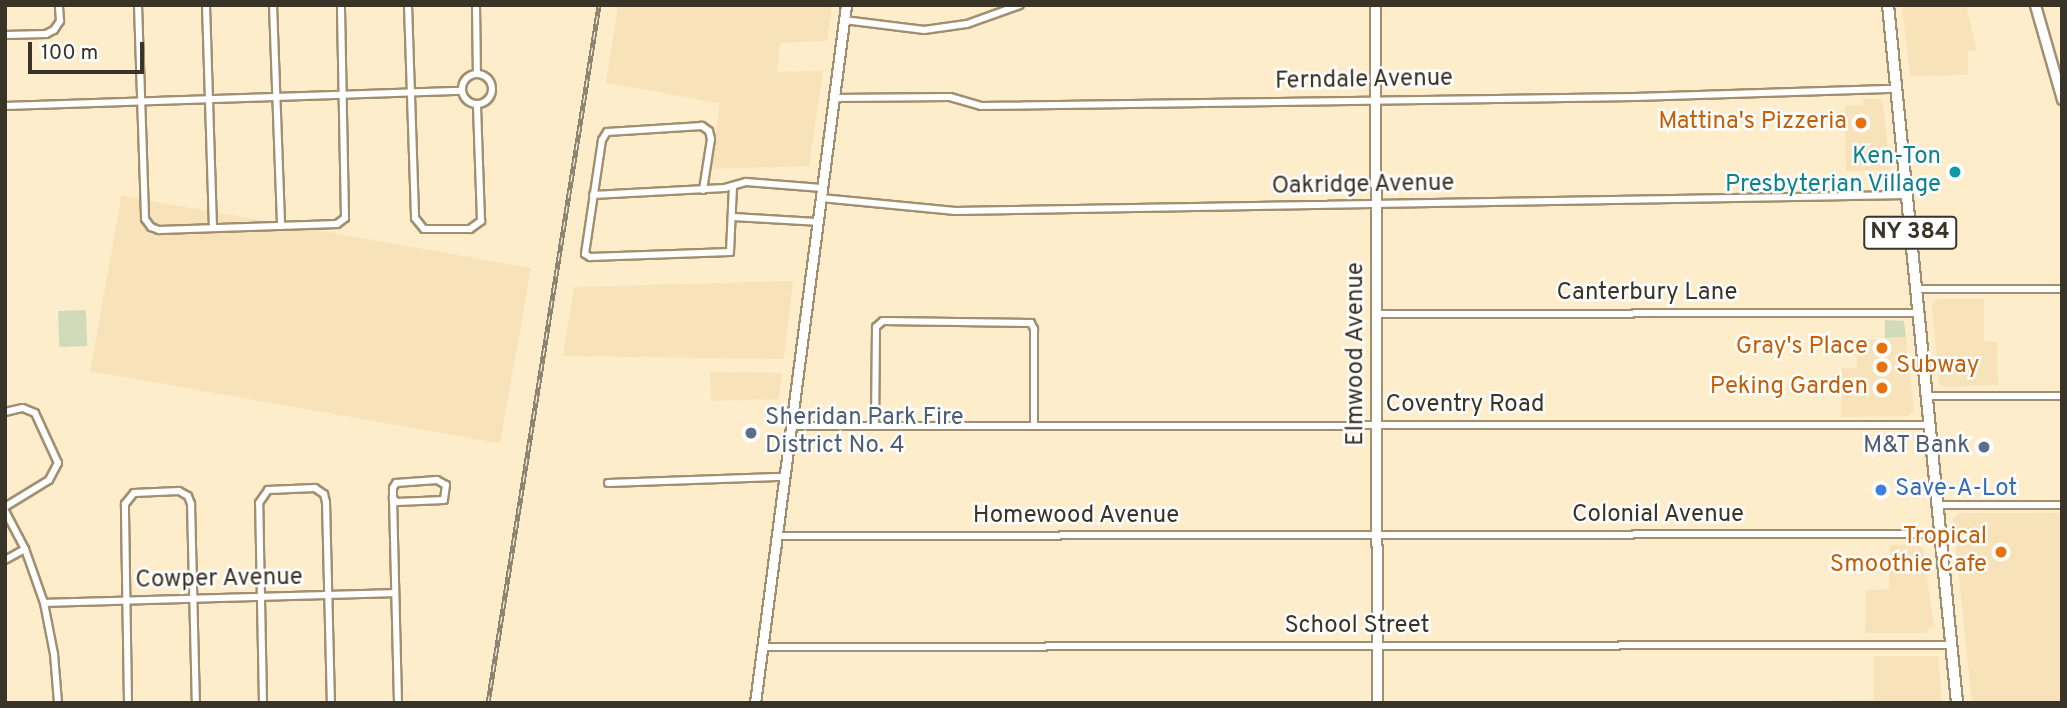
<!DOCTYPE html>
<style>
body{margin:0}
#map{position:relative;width:2067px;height:708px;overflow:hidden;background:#feedcb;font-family:Overpass,sans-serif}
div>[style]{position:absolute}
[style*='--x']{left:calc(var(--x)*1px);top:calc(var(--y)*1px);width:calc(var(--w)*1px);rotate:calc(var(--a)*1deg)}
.built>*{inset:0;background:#f7e2ba;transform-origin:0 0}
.green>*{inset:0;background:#d1dbba;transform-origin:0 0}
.roads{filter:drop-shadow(2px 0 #a09071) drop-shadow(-2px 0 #a09071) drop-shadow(0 2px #a09071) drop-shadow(0 -2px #a09071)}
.street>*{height:6px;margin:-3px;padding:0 3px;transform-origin:3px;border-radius:3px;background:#fff}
.street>.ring{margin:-3px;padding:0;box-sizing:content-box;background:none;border:6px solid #fff;border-radius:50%}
.secondary>*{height:9px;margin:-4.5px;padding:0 4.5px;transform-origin:4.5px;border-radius:4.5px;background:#fff}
.primary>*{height:10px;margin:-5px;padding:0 5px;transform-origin:5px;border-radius:5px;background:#fff}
.rail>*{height:5px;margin-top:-2.5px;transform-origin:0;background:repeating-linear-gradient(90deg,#fff 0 8px,#8f846e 0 16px);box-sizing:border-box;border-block:2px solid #8f846e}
.dots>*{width:19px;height:19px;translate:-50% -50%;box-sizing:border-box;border:4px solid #fff;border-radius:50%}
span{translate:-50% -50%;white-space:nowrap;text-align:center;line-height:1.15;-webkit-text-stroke:5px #fff;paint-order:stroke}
.shield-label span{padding:2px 5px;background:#fff;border:2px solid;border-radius:5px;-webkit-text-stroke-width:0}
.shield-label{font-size:23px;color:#3a3327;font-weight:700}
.street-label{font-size:24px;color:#3a3327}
.food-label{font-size:24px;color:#c56008}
.right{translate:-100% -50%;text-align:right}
.left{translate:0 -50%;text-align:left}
.culture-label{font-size:24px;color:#0d838f}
.service-label{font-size:24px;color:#4e5e75}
.shop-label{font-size:24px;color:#366cbe}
.frame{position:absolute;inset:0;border:7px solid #3a3327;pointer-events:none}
.scale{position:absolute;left:28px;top:42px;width:116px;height:32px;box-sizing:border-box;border:4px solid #3a3327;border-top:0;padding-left:9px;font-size:21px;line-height:24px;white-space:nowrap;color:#3a3327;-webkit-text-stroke:5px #fff;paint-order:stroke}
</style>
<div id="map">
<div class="built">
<i style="clip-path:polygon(618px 5px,832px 5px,827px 41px,780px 43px,777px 72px,823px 71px,809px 166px,710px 169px,720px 103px,606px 83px)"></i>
<i style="clip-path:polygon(1902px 5px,1966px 5px,1977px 50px,1968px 52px,1968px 75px,1910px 76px)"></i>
<i style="clip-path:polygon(1863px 99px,1879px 99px,1883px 103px,1890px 170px,1846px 171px,1845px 106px,1863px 105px)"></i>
<i style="left:531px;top:268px;width:178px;height:416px;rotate:100deg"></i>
<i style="clip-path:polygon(793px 281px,784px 359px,563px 356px,574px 287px)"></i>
<i style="clip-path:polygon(1937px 299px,1984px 299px,1984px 341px,1997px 342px,1998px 385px,1944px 387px,1939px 384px,1932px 304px)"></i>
<i style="clip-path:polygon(1906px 337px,1914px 411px,1908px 416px,1841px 417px,1842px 368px,1857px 368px,1857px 341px)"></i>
<i style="clip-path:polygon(710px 372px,782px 373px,779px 399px,711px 401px)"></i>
<i style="clip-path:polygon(1959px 513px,2062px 513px,2062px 703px,1972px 703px,1953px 519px)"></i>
<i style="clip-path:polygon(1919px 544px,1923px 548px,1934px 627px,1929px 627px,1927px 633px,1865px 633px,1866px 590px,1889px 589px,1890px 545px)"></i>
<i style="clip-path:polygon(1874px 656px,1938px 656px,1942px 703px,1833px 703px,1833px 700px,1874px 700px)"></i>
</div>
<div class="green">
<i style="left:86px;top:310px;width:36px;height:28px;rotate:88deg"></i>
<i style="clip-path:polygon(1885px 320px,1904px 321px,1906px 337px,1885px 338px)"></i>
</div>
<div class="roads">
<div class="street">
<i style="--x:138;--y:5;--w:214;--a:88.1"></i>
<i style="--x:145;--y:219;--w:10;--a:53"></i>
<i style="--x:151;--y:227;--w:9;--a:21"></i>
<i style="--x:159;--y:230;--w:178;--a:-1.9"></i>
<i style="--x:337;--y:224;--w:10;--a:-37"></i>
<i style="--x:345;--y:218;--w:213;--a:-91.1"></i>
<i style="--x:206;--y:5;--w:223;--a:88.2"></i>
<i style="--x:273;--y:5;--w:221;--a:87.9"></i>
<i style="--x:408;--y:5;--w:213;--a:88.1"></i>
<i style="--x:415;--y:218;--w:14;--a:51"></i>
<i style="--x:424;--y:229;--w:46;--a:0"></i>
<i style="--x:470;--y:229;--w:14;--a:-36"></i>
<i style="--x:481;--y:221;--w:117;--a:-92"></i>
<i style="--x:476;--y:5;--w:68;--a:89.2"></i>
<i style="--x:844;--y:20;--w:81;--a:7.1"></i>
<i style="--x:924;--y:30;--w:43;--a:-7.9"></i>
<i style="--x:967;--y:24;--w:56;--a:-19.7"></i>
<i style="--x:5;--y:35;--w:41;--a:-1.4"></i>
<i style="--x:46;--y:34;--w:9;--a:-27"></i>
<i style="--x:54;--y:30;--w:11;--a:-56"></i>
<i style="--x:60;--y:21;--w:16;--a:-94"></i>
<i class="ring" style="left:462px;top:74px;width:24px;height:24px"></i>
<i style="--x:834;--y:98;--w:116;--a:-0.5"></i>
<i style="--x:950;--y:97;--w:32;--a:16"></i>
<i style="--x:981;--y:106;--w:654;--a:-0.79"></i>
<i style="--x:1635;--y:97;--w:261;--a:-1.8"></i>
<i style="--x:5;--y:106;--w:457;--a:-1.9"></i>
<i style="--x:703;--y:190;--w:52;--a:-81.1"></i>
<i style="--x:711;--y:139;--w:8;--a:-104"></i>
<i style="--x:709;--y:131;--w:9;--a:-144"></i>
<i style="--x:702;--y:126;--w:95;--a:176.4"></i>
<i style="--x:607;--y:132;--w:9;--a:122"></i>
<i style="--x:602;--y:140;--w:115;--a:98.5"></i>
<i style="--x:585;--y:254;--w:6;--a:31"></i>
<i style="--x:590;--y:257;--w:140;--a:-2"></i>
<i style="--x:730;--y:252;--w:65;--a:-87.4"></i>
<i style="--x:593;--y:195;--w:132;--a:-3"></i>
<i style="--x:725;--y:188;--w:22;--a:-16"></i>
<i style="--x:746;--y:182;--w:76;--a:4.5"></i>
<i style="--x:821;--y:198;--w:135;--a:5.5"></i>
<i style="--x:955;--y:211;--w:952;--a:-0.96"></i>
<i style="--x:732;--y:217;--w:86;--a:3.3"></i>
<i style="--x:1916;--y:289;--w:146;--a:0"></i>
<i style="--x:1376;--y:314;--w:542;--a:-0.11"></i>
<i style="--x:1926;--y:396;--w:136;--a:0"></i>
<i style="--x:5;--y:412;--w:18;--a:-13"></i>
<i style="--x:23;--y:408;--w:13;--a:23"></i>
<i style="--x:35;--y:413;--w:55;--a:65.3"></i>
<i style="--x:58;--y:463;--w:19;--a:118"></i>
<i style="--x:49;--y:480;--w:52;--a:148.5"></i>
<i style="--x:875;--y:425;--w:98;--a:-89.4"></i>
<i style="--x:876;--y:327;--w:9;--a:-41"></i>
<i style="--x:883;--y:321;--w:148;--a:0.8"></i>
<i style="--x:1031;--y:323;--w:7;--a:63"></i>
<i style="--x:1034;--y:329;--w:97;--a:90"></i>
<i style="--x:791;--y:426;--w:1138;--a:-0.05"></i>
<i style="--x:437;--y:480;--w:10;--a:29"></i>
<i style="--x:446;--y:485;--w:15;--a:98"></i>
<i style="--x:444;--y:500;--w:47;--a:177.6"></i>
<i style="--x:397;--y:502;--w:6;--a:-135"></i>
<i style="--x:393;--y:498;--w:10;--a:-90"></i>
<i style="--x:393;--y:488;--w:6;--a:-59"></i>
<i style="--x:396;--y:483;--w:41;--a:-4.2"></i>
<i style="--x:608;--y:483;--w:176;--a:-2"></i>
<i style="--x:393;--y:498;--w:205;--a:88.6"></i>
<i style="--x:1937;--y:505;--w:125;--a:0"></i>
<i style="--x:5;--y:511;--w:43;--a:62.2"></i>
<i style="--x:25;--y:549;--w:57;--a:70.6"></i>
<i style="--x:44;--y:603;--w:52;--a:78.9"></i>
<i style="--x:54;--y:654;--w:49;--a:85.3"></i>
<i style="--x:776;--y:536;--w:1164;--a:-0.1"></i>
<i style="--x:5;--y:560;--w:23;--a:-29"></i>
<i style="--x:44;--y:603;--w:351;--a:-1.6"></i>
<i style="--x:762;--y:647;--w:1190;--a:-0.1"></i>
<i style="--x:128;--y:703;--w:199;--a:-90.9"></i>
<i style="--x:125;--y:504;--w:14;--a:-51"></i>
<i style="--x:134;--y:493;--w:45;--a:-2.5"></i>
<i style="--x:179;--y:491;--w:10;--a:29"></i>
<i style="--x:188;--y:496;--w:9;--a:69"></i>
<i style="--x:191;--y:504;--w:199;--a:88.6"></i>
<i style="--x:263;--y:703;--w:200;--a:-91.1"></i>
<i style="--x:259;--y:503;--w:16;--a:-55"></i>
<i style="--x:268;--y:490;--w:47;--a:-2.4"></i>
<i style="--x:315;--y:488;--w:11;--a:34"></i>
<i style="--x:324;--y:494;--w:8;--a:76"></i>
<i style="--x:326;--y:502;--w:201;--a:88.6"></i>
</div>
<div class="secondary">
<i style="--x:1375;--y:5;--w:698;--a:89.84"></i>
<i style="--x:2035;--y:5;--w:98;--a:74"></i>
<i style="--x:755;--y:703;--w:704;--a:-82.57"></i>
</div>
<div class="primary">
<i style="--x:1888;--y:5;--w:701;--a:84.35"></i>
</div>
</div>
<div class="rail">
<i style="--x:488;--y:703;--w:707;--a:-80.96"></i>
</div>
<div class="dots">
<i style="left:1861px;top:123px;background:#e8710a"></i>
<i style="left:1955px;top:172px;background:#0f9aa8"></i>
<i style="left:1882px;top:348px;background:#e8710a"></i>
<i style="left:1882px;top:367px;background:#e8710a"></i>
<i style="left:1882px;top:388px;background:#e8710a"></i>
<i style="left:751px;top:433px;background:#5c6f8a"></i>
<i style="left:1984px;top:447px;background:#5c6f8a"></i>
<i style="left:1881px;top:490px;background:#3f7fe0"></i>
<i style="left:2001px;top:552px;background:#e8710a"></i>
</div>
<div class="shield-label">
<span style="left:1910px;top:233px">NY 384</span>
</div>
<div class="street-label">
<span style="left:1364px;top:81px;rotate:-1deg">Ferndale Avenue</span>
<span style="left:1363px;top:186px;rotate:-1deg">Oakridge Avenue</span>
<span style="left:1647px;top:294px">Canterbury Lane</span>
<span style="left:1357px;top:354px;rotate:-90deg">Elmwood Avenue</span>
<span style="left:1465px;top:406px">Coventry Road</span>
<span style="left:1658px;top:516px">Colonial Avenue</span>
<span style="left:1076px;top:517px">Homewood Avenue</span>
<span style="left:219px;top:580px;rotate:-1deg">Cowper Avenue</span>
<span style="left:1357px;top:627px">School Street</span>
</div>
<div class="food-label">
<span class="right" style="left:1847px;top:123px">Mattina's Pizzeria</span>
<span class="right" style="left:1868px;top:348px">Gray's Place</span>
<span class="left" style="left:1896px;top:367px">Subway</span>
<span class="right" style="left:1868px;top:388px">Peking Garden</span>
<span class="right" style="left:1987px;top:552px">Tropical<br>Smoothie Cafe</span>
</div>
<div class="culture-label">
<span class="right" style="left:1941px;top:172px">Ken-Ton<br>Presbyterian Village</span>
</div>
<div class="service-label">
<span class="left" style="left:765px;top:433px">Sheridan Park Fire<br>District No. 4</span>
<span class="right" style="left:1970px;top:447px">M&amp;T Bank</span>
</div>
<div class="shop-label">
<span class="left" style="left:1895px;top:490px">Save-A-Lot</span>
</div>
<div class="frame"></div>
<div class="scale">100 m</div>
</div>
